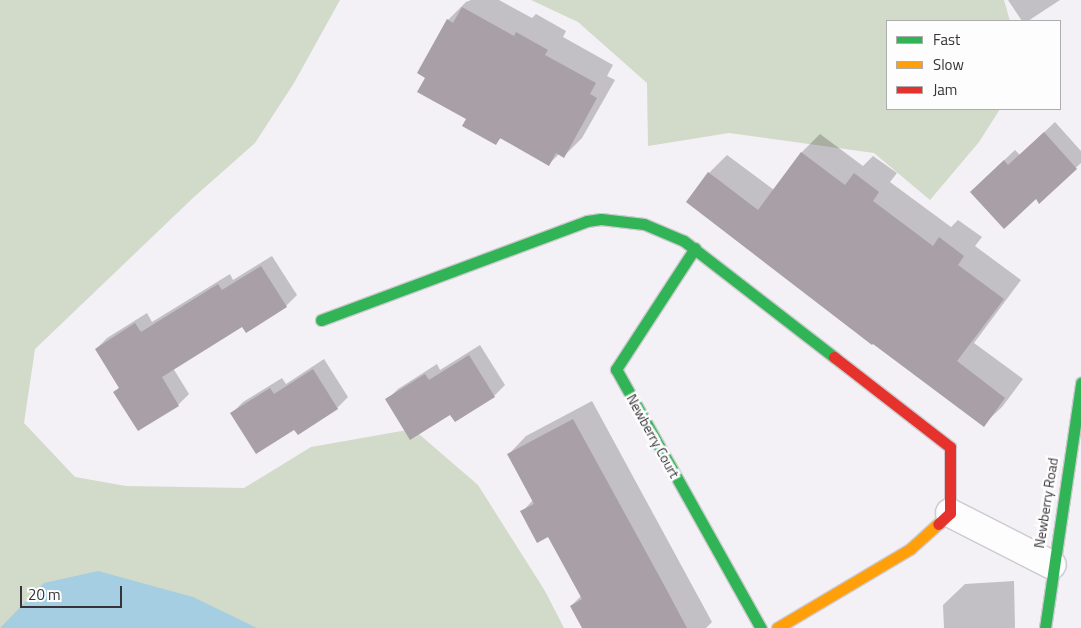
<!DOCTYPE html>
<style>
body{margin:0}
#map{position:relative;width:1081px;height:628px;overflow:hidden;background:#f3f0f6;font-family:"Titillium Web",sans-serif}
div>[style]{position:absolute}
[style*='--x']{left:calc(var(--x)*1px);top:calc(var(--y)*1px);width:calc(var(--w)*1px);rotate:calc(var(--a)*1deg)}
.green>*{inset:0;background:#d2dac9}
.water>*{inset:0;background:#a5cee2}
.shadow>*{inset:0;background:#0003}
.building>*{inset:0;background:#a99fa6}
.roads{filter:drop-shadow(1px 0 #cccacf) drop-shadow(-1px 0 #cccacf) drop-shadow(0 1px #cccacf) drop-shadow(0 -1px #cccacf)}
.street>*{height:28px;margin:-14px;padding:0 14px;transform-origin:14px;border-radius:14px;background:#fdfdfe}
.fast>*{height:11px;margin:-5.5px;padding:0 5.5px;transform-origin:5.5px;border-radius:5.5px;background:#30b455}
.slow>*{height:11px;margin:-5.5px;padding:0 5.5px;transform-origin:5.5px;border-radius:5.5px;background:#ff9f0a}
.jam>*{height:11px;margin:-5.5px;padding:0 5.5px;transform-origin:5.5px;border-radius:5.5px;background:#e5322d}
span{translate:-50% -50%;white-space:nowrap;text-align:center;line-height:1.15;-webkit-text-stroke:5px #fdfdfd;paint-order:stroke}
.street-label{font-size:14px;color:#363438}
.legend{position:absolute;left:886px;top:20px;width:175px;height:90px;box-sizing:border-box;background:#fdfdfd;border:1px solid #adadae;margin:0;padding:6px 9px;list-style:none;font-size:15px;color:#363438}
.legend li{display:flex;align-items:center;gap:10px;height:25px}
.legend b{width:25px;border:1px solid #adadae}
.scale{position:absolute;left:20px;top:586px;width:102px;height:22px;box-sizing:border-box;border:2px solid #363438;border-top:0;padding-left:6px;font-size:15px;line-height:18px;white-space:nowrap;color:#363438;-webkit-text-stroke:4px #fdfdfd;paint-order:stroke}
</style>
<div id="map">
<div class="green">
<i style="clip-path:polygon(0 0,340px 0,294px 83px,255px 143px,194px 197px,35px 349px,24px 423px,75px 477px,126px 486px,244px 488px,311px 447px,413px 429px,478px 485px,545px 591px,564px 628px,0 628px)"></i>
<i style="clip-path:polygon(531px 0,1004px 0,1010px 21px,887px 21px,887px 109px,1000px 109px,979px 142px,930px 200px,874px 153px,729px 133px,648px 146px,647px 83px,578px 22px)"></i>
</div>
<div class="water">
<i style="clip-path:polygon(98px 571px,193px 597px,257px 628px,0 628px,44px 583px)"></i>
</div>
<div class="shadow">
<i style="clip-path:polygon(471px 0,499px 0,532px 18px,536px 14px,566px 31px,563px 37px,613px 65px,607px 76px,615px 80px,582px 138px,564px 156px,559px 154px,549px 164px,501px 138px,496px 143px,468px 119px,427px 77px,448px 20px,466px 2px)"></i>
<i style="clip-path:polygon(1008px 0,1060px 0,1028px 21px,1022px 21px)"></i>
<i style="clip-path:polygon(1055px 122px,1081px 151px,1081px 163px,1039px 202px,1036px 197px,982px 181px,1015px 150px,1020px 155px)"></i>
<i style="clip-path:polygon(820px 134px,863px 166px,873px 156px,897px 173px,890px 182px,951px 227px,958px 220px,982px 237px,975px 246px,1021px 280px,974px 343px,1023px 379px,1002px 407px,983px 425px,709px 173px,727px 155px,774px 190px,802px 152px)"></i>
<i style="clip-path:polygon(272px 256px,297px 295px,286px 306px,242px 325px,173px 368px,189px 394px,178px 405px,115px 392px,120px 387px,96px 349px,107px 338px,147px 313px,152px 322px,230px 274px,233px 280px)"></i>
<i style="clip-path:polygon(480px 345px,505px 385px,494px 396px,451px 414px,387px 400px,398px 389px,437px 364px,440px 370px)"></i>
<i style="clip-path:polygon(324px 359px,348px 397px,337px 408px,295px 428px,232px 413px,243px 402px,282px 378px,286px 384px)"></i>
<i style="clip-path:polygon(592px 401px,712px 622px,706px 628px,583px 628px,571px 606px,581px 596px,548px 535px,522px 512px,533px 500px,508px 455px,526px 436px)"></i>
<i style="clip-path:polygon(1014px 581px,1015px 628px,944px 628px,943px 605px,965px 584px)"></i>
</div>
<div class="building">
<i style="clip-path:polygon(462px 7px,514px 36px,516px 32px,548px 50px,545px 55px,596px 83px,590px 94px,597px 98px,564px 158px,556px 153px,549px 166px,500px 138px,496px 145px,462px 126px,466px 119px,417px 92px,425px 78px,417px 73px,447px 19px,453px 23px)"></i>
<i style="clip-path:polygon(1044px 132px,1077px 169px,1039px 204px,1036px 199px,1004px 229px,970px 192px,1004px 160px,1008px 165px)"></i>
<i style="clip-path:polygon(801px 152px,845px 185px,854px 173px,879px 192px,873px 201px,933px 246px,939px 237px,964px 256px,958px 265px,1004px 299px,957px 361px,1005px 398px,984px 427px,873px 344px,872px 345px,686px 202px,708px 172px,758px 210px)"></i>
<i style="clip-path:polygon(261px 266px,287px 307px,246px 333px,242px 327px,162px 377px,179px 406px,138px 431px,113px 392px,119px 388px,95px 349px,135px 323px,141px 332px,218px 284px,222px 290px)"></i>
<i style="clip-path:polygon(469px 355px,495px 397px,455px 422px,450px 415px,410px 440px,385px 399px,425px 374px,429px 380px)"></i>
<i style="clip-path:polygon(313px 369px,338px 409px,298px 435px,294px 430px,256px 454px,230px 413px,270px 388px,274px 394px)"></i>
<i style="clip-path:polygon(573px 419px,663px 583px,687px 628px,582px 628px,570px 606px,582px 599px,548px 537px,537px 543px,520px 511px,534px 504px,507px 454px)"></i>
</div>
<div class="roads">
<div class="street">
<i style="--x:950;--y:513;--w:114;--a:27"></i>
</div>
<div class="fast">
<i style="--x:695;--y:248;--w:145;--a:123.1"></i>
<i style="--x:616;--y:369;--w:297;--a:60.8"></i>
<i style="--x:321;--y:320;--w:284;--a:-20.4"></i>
<i style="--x:587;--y:221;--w:14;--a:-8"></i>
<i style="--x:601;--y:219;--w:43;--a:6.6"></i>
<i style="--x:644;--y:224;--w:43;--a:23"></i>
<i style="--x:684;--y:241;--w:190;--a:37.7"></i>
<i style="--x:1045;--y:628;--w:248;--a:-81.6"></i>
</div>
<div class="slow">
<i style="--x:777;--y:628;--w:155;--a:-30.7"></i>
<i style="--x:910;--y:549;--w:38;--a:-42"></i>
</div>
<div class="jam">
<i style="--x:834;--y:357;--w:147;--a:37.8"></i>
<i style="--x:950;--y:447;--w:66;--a:90"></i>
<i style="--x:950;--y:513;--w:16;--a:137"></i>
</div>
</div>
<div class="street-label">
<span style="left:653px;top:436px;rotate:61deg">Newberry Court</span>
<span style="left:1046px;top:503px;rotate:-81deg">Newberry Road</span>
</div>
<ul class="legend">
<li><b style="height:6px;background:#30b455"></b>Fast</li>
<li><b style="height:6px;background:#ff9f0a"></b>Slow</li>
<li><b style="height:6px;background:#e5322d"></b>Jam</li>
</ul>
<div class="scale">20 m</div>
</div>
